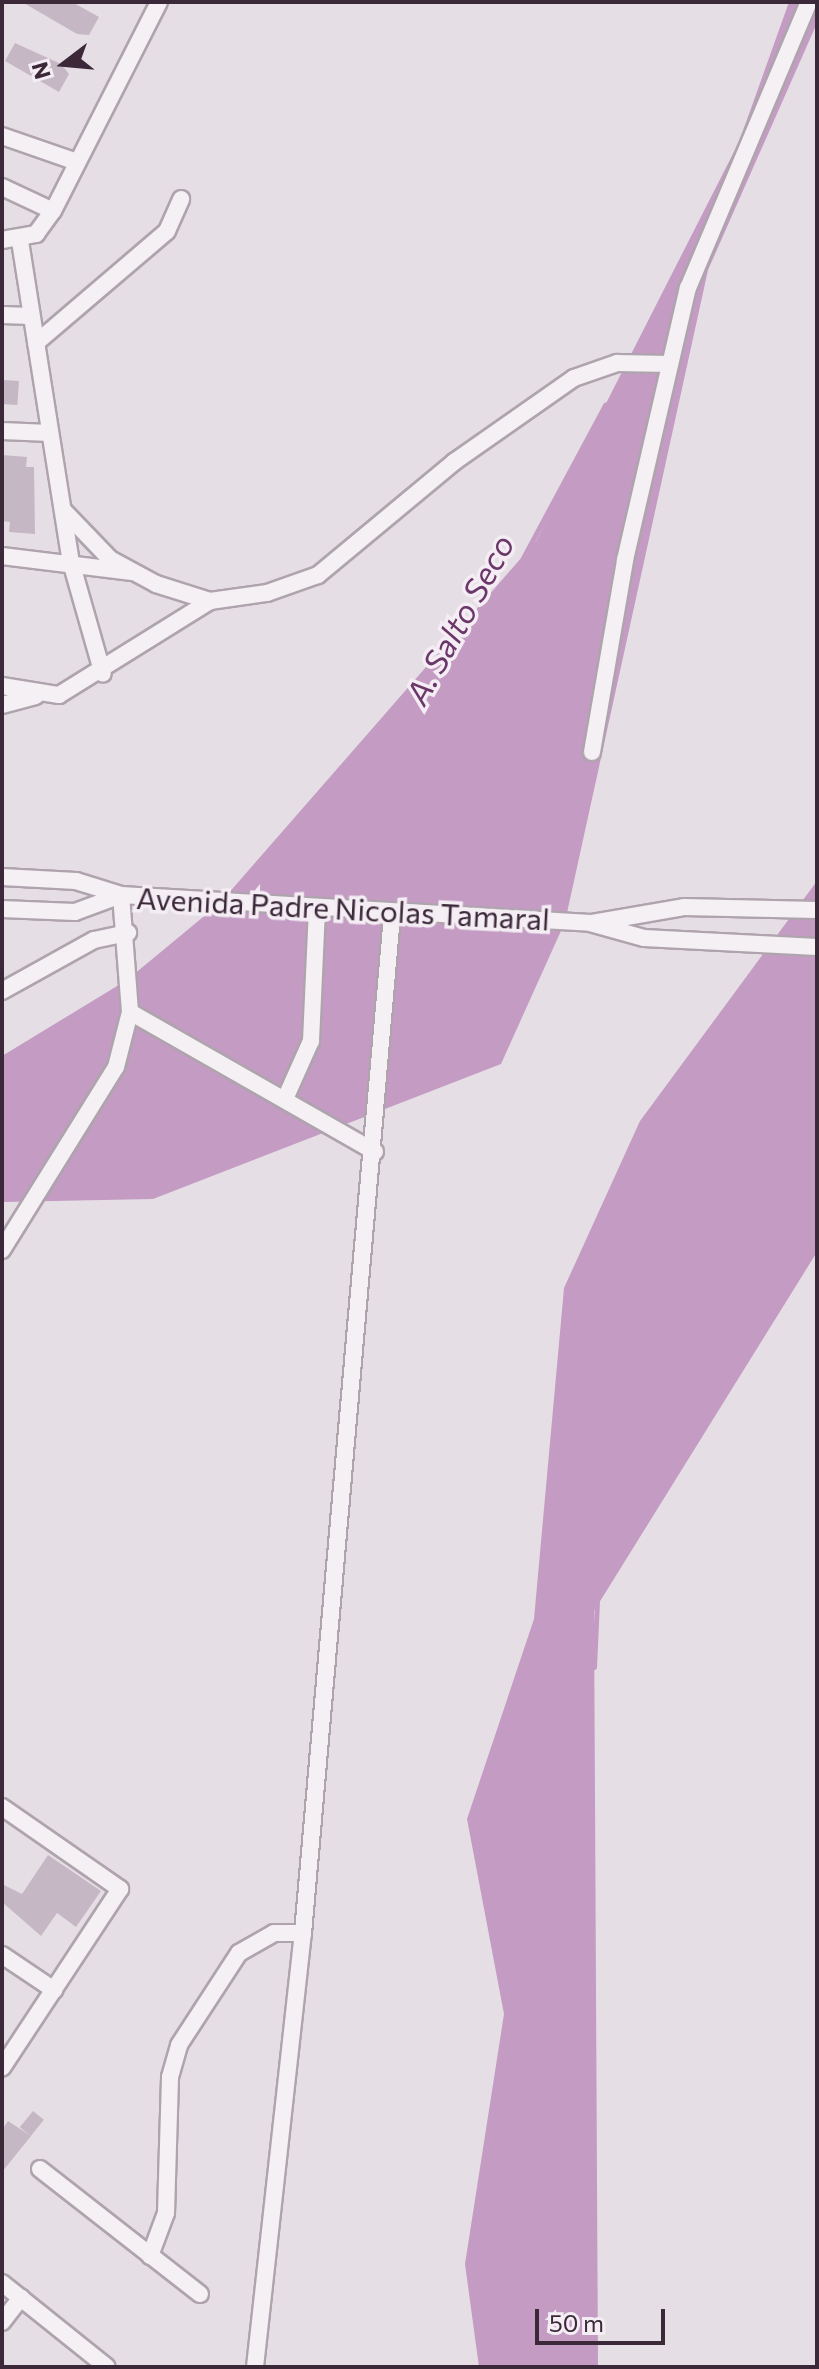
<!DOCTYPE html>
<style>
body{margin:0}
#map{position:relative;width:819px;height:2369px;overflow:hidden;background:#e6dee5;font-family:Commissioner,sans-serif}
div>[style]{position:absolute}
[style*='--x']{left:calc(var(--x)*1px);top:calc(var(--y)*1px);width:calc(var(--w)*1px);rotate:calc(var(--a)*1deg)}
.water>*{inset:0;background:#c39bc3}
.stream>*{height:5px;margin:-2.5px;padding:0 2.5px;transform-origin:2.5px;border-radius:2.5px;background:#c39bc3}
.building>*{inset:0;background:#c5b8c4;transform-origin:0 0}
.roads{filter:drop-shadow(2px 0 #afa4ae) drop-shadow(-2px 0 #afa4ae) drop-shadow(0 2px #afa4ae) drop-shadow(0 -2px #afa4ae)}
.minor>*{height:16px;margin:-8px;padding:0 8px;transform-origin:8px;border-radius:8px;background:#f5f0f4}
span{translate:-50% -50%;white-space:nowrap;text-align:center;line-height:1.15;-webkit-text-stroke:7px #f4edf3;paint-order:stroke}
.street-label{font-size:30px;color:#3b2839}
.water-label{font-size:32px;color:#6b3669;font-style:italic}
.frame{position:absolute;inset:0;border:4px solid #3b2839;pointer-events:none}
.north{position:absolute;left:24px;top:24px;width:80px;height:80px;-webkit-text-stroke:6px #f4edf3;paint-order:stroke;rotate:254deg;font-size:22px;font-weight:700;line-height:32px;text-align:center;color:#3b2839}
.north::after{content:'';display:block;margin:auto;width:28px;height:36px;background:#3b2839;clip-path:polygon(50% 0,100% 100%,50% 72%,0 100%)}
.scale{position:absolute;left:535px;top:2309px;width:130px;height:36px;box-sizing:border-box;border:4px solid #3b2839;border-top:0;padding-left:10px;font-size:24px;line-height:28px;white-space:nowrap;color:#3b2839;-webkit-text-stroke:6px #f4edf3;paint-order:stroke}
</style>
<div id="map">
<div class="water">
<i style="clip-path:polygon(789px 2px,817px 2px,817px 23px,708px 270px,565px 922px,501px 1064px,153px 1199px,2px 1202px,2px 1056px,127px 980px,220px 903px,536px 541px,739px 142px)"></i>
<i style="clip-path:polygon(817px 881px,817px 1252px,594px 1611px,598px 2367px,479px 2367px,465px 2264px,504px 2014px,467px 1819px,534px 1619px,564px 1288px,640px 1121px)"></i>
</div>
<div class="stream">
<i style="--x:523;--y:558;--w:174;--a:-61.8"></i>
<i style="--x:594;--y:1667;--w:66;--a:-87.4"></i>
</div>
<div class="building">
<i style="clip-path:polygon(22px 2px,72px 2px,99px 17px,89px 35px,77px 34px)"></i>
<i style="clip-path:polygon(15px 43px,61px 64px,69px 74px,59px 92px,5px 61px)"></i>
<i style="left:3px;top:380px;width:16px;height:24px;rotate:4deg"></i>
<i style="clip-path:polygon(2px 455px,27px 457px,26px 467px,34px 467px,35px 534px,9px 532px,10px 522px,2px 521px)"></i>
<i style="clip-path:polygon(48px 1855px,101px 1891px,76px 1927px,57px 1913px,41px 1936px,2px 1902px,2px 1884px,22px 1894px)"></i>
<i style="left:33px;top:2111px;width:14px;height:21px;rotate:39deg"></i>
<i style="clip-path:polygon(8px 2121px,31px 2136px,2px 2172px,2px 2130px)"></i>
</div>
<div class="roads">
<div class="minor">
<i style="--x:2;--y:136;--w:79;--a:19.1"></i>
<i style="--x:2;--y:187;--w:56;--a:25.2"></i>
<i style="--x:2;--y:240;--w:35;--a:-10"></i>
<i style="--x:36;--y:234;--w:29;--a:-54"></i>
<i style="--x:53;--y:211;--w:234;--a:-63.1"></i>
<i style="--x:20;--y:241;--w:325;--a:81"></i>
<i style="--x:71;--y:562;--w:116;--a:74.1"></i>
<i style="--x:2;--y:315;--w:29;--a:2"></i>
<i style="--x:36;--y:343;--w:172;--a:-40.5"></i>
<i style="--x:167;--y:231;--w:35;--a:-66"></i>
<i style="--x:2;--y:431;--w:48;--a:2.4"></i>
<i style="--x:64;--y:511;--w:66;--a:46.2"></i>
<i style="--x:110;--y:559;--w:52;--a:28.5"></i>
<i style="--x:156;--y:584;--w:57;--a:17.5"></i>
<i style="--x:210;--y:601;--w:58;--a:-8"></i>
<i style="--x:267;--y:593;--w:54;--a:-19.4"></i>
<i style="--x:318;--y:575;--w:177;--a:-39.7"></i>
<i style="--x:454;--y:462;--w:146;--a:-35"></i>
<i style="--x:574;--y:378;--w:46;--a:-19.2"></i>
<i style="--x:617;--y:363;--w:53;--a:1.1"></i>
<i style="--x:2;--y:556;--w:131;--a:7"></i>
<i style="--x:2;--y:686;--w:58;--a:9"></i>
<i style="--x:59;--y:695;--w:178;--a:-31.9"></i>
<i style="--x:2;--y:705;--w:35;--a:-15"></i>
<i style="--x:592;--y:752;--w:195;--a:-80.2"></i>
<i style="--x:625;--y:560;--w:279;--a:-77"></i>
<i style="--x:688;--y:288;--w:311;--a:-67.1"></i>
<i style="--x:2;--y:877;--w:74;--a:3.1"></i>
<i style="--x:76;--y:881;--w:47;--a:17.3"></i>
<i style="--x:121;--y:895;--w:470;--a:3.4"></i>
<i style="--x:590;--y:923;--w:56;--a:15.5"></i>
<i style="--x:644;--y:938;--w:173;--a:3"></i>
<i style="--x:2;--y:909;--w:73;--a:2.4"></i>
<i style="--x:75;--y:912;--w:49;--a:-20.3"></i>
<i style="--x:592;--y:923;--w:93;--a:-9.9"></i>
<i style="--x:684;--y:907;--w:133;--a:1.3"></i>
<i style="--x:2;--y:991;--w:105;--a:-29"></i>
<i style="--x:94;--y:940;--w:35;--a:-12"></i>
<i style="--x:130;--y:1012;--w:282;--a:29.7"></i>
<i style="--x:285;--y:1099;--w:64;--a:-65.9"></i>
<i style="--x:311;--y:1041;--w:130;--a:-87.4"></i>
<i style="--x:2;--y:1250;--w:216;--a:-58.1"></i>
<i style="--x:116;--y:1067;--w:57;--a:-75.7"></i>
<i style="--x:130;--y:1012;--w:117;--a:-94.4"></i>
<i style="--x:2;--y:1807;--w:144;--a:34.8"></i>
<i style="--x:120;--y:1889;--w:214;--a:123.4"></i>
<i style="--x:2;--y:1955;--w:63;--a:33.9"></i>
<i style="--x:40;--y:2169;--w:203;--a:38"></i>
<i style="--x:150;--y:2256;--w:46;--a:-69.6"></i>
<i style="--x:166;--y:2213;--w:136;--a:-88.3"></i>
<i style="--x:170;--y:2077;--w:33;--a:-74"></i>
<i style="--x:179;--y:2045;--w:110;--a:-56.9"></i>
<i style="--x:239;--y:1953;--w:40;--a:-29.7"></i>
<i style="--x:274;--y:1933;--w:29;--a:0"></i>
<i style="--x:2;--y:2283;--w:134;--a:38.7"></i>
<i style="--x:2;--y:2322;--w:31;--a:-52"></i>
<i style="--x:255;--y:2367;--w:437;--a:-83.7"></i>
<i style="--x:303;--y:1933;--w:1021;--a:-85"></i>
</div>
</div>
<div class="street-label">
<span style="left:343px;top:908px;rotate:3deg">Avenida Padre Nicolas Tamaral</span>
</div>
<div class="water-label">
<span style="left:459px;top:619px;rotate:-61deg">A. Salto Seco</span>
</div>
<div class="frame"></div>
<div class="north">N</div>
<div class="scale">50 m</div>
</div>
